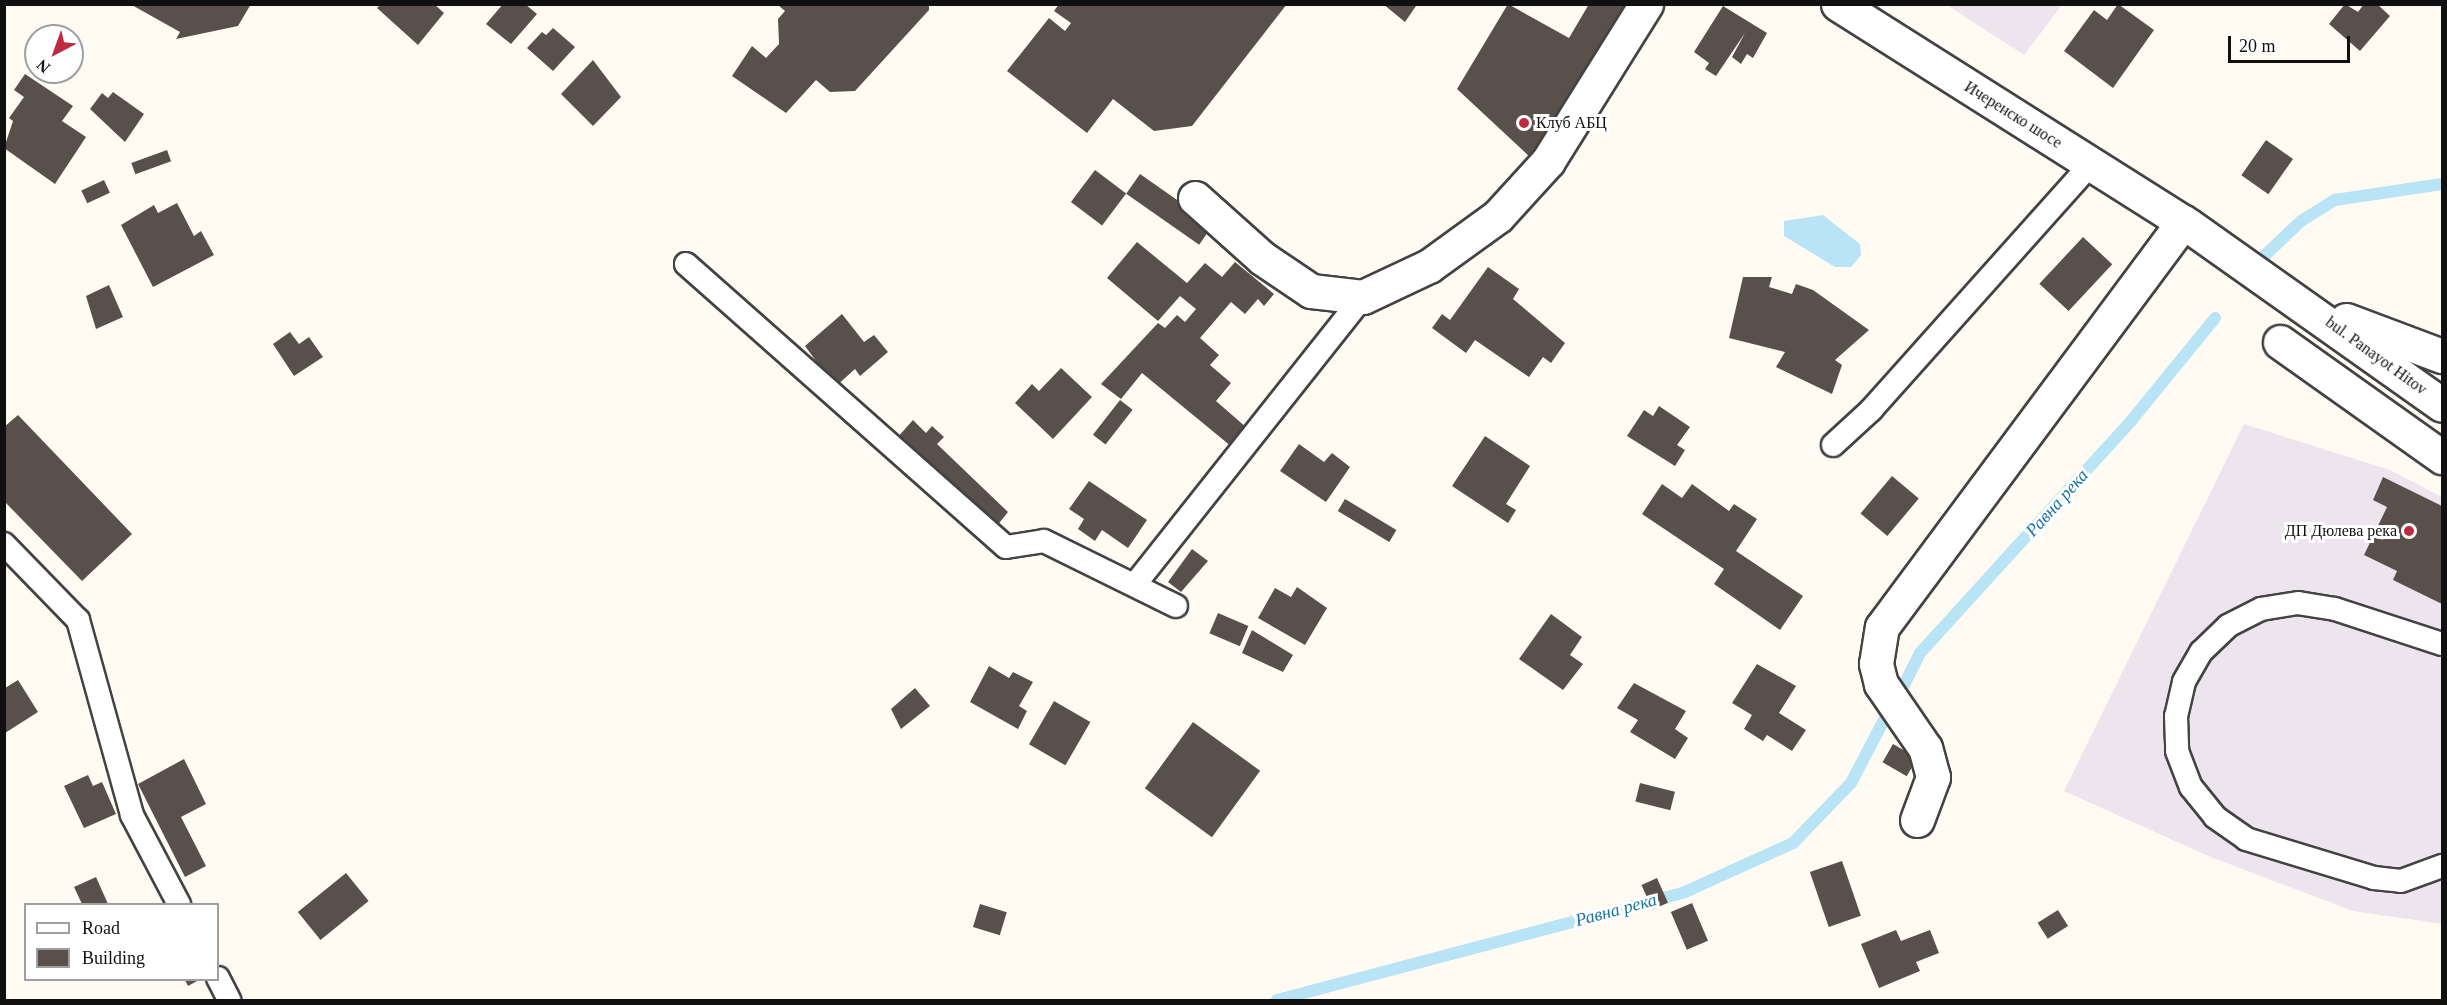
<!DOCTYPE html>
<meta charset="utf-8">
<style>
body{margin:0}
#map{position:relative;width:2447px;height:1005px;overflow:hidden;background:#fffbf3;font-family:"Times New Roman",serif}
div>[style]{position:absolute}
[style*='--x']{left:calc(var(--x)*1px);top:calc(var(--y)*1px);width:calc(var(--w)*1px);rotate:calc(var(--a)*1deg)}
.industrial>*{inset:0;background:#ece5ee}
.water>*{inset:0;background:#b9e4f5}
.stream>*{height:12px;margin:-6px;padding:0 6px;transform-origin:6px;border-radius:6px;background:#b9e4f5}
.building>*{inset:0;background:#59504c;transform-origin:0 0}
.roads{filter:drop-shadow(2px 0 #434343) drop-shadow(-2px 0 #434343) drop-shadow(0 2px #434343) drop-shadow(0 -2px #434343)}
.service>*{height:22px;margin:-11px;padding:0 11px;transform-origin:11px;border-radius:11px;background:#fff}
.pedestrian>*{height:33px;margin:-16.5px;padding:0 16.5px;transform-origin:16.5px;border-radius:16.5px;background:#fff}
.minor>*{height:33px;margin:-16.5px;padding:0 16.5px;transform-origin:16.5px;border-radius:16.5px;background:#fff}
.tertiary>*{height:33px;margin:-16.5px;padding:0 16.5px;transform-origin:16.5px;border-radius:16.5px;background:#fff}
.dots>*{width:16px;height:16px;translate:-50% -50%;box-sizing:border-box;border:3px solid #fff;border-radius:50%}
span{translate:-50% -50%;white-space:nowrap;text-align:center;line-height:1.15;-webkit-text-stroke:6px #fff;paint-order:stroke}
.street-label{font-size:16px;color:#101010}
.poi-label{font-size:16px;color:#101010}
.left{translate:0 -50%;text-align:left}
.right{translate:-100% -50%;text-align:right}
.water-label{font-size:18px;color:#1a73a1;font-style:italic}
.frame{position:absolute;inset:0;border:6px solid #101010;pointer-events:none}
.legend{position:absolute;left:24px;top:903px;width:195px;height:78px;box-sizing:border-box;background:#fff;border:2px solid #9f9f9f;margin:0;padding:8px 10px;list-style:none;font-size:18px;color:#101010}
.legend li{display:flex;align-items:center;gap:12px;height:30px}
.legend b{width:30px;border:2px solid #9f9f9f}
.north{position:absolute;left:24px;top:24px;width:60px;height:60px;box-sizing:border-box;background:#fff;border:2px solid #9f9f9f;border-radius:50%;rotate:221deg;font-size:16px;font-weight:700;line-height:24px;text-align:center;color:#101010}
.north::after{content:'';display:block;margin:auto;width:21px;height:27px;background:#be2a3f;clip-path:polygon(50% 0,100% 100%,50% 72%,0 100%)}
.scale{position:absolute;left:2228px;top:36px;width:122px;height:27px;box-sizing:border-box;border:3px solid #101010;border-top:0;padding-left:8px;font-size:18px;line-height:21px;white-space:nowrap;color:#101010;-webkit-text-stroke:4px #fff;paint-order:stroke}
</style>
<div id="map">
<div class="industrial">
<i style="clip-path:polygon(1947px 5px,2062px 5px,2024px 55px)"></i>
<i style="clip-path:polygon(2244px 424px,2390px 470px,2442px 497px,2442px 924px,2353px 911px,2208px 856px,2064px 791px)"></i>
</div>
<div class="water">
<i style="clip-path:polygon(1823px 215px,1860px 244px,1861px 255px,1851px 267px,1835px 267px,1784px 236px,1784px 221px)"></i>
</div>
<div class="stream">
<i style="--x:2261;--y:259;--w:55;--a:-43.5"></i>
<i style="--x:2301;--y:221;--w:40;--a:-32"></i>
<i style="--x:2335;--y:200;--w:108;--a:-8.5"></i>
<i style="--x:1902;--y:689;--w:40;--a:-63.4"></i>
<i style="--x:1920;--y:653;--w:314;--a:-47.7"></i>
<i style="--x:2131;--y:421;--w:133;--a:-50.8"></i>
<i style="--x:1277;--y:1000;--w:422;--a:-14.8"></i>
<i style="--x:1685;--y:892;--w:119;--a:-24.4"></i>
<i style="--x:1793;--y:843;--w:83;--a:-46"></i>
<i style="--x:1851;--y:783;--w:78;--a:-62.4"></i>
</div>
<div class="building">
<i style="clip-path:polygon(130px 4px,251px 4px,238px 26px,176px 39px,180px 32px)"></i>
<i style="clip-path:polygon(381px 4px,434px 4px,444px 13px,418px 45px,377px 8px)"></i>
<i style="clip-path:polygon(503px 4px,525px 4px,537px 14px,511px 44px,486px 24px)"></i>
<i style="clip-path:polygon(1059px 4px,1287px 4px,1192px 126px,1154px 131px,1113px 99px,1087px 133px,1007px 71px,1049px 18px,1065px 31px,1071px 23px,1054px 11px)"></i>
<i style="clip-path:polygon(1383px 4px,1414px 4px,1416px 6px,1405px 22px)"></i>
<i style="clip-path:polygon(1508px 4px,1569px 38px,1589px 4px,1626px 4px,1531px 158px,1457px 89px)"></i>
<i style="clip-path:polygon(2118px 4px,2154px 30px,2113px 88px,2064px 51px,2094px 10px,2107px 20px)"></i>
<i style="clip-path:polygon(2345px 4px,2358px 12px,2364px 4px,2377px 4px,2390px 16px,2360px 51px,2329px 24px)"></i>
<i style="clip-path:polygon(778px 5px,929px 5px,929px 10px,855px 91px,830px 92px,816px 80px,786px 113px,732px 76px,752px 46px,766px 58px,779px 44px,778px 19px,785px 11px)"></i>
<i style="clip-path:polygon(1723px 6px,1767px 33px,1753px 58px,1747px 54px,1741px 64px,1732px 57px,1745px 33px,1716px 76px,1705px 69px,1709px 63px,1694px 52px)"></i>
<i style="clip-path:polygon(553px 28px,575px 47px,553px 71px,527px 48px,542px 32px,546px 35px)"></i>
<i style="clip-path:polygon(593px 60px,621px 97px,593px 126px,561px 94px)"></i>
<i style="clip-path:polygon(25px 74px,73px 106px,62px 121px,86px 137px,55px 184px,4px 148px,13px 121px,9px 118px,24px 97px,14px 90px)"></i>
<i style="clip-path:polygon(113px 92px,144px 114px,125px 142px,90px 109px,102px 93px,108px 98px)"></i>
<i style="left:2266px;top:140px;width:33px;height:43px;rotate:35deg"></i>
<i style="left:167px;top:150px;width:12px;height:38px;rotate:70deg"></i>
<i style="left:1095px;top:170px;width:39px;height:40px;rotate:37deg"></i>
<i style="left:1140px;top:174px;width:89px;height:24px;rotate:35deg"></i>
<i style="left:104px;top:180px;width:14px;height:25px;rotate:65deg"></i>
<i style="clip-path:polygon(177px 203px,194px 236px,201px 231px,214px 255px,153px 287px,121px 225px,154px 205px,158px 213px)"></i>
<i style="left:2083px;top:237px;width:40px;height:64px;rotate:43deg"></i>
<i style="clip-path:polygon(1137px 242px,1187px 283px,1205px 263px,1222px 277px,1235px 262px,1274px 294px,1264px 306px,1258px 299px,1245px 314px,1231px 302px,1200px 338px,1219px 355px,1210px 365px,1231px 383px,1216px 401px,1247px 428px,1232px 447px,1142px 373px,1121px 399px,1101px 384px,1158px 323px,1165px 328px,1177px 315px,1185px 322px,1196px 309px,1180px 296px,1158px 321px,1107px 278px)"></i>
<i style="clip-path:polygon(1488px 267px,1519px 289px,1513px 299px,1565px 343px,1551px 363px,1543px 357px,1529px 377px,1475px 340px,1466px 353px,1432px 328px,1442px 314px,1450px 320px)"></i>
<i style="clip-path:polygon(1743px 277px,1772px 277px,1769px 287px,1792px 294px,1796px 284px,1813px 290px,1869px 330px,1835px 360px,1842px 365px,1832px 394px,1776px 367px,1785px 352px,1729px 338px)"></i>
<i style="clip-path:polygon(109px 285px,123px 317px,96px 329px,86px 296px)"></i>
<i style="clip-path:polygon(842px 314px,864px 342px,874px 335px,888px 352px,860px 376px,855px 369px,835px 387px,805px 346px)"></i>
<i style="clip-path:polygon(290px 332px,299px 344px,309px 337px,323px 357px,294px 376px,273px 344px)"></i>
<i style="clip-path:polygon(1061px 368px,1092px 397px,1053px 439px,1015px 403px,1032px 384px,1039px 391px)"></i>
<i style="left:1120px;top:400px;width:16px;height:44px;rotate:38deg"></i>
<i style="clip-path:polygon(1659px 406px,1690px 427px,1677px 445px,1685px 450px,1675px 466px,1627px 436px,1644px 410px,1653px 416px)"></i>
<i style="clip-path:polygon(18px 415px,132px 534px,82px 581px,4px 501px,4px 427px)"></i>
<i style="clip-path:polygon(913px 420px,926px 433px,932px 426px,944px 437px,937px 444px,1008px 512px,992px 532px,896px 439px)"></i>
<i style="clip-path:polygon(1485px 436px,1530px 466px,1506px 504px,1516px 510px,1508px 523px,1452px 486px)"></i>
<i style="clip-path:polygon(1299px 444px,1324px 462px,1332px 453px,1350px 467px,1326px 502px,1280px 471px)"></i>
<i style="left:1892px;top:476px;width:35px;height:49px;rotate:40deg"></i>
<i style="clip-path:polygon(2383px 477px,2442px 506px,2442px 604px,2393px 580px,2397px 571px,2364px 555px,2387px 507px,2373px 500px)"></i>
<i style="clip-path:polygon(1089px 481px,1147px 520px,1128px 548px,1102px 530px,1095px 541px,1078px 529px,1084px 519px,1069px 509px)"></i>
<i style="clip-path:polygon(1662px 484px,1682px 498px,1692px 484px,1729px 511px,1734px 504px,1757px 519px,1736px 551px,1803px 596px,1780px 630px,1714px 584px,1724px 569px,1642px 514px)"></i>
<i style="left:1345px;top:499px;width:60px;height:14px;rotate:31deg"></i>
<i style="clip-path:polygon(1192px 549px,1208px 561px,1181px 592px,1168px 582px)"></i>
<i style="clip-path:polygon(1297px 587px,1327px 608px,1305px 645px,1258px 618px,1275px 588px,1291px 597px)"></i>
<i style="left:1218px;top:613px;width:33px;height:22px;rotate:23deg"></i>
<i style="clip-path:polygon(1551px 614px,1582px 637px,1570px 655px,1583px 664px,1563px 690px,1519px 659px)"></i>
<i style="clip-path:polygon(1252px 630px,1293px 655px,1283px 672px,1242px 653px)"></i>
<i style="clip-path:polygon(1757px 664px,1796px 686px,1779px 713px,1806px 730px,1792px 751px,1767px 735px,1763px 741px,1744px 729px,1752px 715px,1732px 703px)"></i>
<i style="clip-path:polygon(989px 666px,1009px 678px,1013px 672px,1033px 682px,1019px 706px,1027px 711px,1018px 729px,970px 702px)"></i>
<i style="clip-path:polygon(18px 680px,38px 712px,5px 733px,5px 688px)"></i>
<i style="clip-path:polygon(1634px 683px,1686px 711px,1675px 729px,1688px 738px,1675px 759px,1630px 732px,1638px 720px,1617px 708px)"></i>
<i style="clip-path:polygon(915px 688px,930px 706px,901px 729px,891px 709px)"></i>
<i style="left:1054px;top:701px;width:42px;height:50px;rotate:30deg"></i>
<i style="left:1193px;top:722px;width:83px;height:82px;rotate:36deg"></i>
<i style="left:1893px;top:744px;width:28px;height:21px;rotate:30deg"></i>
<i style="clip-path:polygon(184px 759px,206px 804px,181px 817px,206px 866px,185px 877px,138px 784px)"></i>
<i style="clip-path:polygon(88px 775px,93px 786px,102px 782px,116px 814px,84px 828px,64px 786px)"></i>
<i style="left:1640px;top:783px;width:36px;height:19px;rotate:14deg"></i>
<i style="left:1842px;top:861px;width:58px;height:34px;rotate:71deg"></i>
<i style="left:346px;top:873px;width:36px;height:62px;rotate:51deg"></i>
<i style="clip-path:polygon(96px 877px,108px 904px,82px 904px,74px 887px)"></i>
<i style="left:1657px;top:878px;width:27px;height:17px;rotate:66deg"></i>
<i style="left:1692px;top:903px;width:41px;height:23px;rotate:67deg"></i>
<i style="left:980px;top:904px;width:28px;height:24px;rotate:17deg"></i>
<i style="left:2058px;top:910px;width:19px;height:24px;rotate:58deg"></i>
<i style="clip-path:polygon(1896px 930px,1901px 941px,1930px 930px,1939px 953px,1916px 962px,1920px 971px,1879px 988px,1861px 944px)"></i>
<i style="clip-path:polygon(185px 980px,199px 980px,188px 986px)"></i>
</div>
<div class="roads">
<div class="service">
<i style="--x:686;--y:264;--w:427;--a:41.5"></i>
<i style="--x:1006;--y:547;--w:38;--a:-9"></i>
<i style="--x:1044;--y:541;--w:147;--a:26.2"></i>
<i style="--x:1833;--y:445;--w:52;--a:-42.6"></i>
<i style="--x:1871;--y:410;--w:330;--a:-48.2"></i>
<i style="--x:4;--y:544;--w:106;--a:45.8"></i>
<i style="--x:78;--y:620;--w:202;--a:74.5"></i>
<i style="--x:132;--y:815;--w:101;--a:62.2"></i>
<i style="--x:1136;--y:583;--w:365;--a:-51.6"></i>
<i style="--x:2442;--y:644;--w:113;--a:-161.9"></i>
<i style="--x:2335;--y:609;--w:37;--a:-171"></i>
<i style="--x:2298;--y:603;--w:37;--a:171"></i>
<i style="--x:2261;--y:609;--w:37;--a:153"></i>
<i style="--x:2228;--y:626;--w:37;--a:136"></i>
<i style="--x:2201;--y:652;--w:34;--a:120"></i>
<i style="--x:2184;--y:682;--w:35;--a:103"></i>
<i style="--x:2176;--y:716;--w:35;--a:88"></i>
<i style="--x:2177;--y:751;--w:39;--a:69"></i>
<i style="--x:2191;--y:787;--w:38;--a:51"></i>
<i style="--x:2215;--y:817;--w:38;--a:35"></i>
<i style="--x:2246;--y:839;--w:134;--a:16.9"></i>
<i style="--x:2374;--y:878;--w:27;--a:6"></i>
<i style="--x:2401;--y:881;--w:44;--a:-20.1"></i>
<i style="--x:218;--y:978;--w:25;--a:63"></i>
</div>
<div class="pedestrian">
<i style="--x:2280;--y:342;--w:199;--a:35.4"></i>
</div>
<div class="minor">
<i style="--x:1195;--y:198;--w:90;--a:41.8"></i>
<i style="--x:1262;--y:258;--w:59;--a:34"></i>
<i style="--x:1311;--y:291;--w:52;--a:6.6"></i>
<i style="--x:1363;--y:297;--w:73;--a:-25.2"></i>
<i style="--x:1429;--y:266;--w:85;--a:-35.9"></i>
<i style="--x:1498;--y:216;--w:74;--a:-47.7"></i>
<i style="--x:1548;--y:161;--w:185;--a:-58"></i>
<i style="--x:1917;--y:820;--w:46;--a:-69.6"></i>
<i style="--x:1933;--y:777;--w:30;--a:-105"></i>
<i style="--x:1925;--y:748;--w:78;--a:-124.5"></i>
<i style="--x:1881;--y:684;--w:21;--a:-104"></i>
<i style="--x:1876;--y:664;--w:37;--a:-81"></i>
<i style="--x:1882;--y:627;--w:505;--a:-53.38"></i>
</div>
<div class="tertiary">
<i style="--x:1838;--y:4;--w:414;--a:32.3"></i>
<i style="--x:2188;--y:225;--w:311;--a:35.3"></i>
<i style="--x:2346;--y:320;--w:103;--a:20.6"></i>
</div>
</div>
<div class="dots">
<i style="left:1524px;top:123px;background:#be2a3f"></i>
<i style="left:2409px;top:531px;background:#be2a3f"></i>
</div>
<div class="street-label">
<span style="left:2013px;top:115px;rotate:32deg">Ичеренско шосе</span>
<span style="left:2376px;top:356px;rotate:36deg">bul. Panayot Hitov</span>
</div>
<div class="poi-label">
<span class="left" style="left:1536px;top:123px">Клуб АБЦ</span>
<span class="right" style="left:2397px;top:531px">ДП Дюлева река</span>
</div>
<div class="water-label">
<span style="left:2057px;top:503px;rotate:-48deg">Равна река</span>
<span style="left:1616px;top:910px;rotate:-15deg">Равна река</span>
</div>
<div class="frame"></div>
<ul class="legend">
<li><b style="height:8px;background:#fff"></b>Road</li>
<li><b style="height:16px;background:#59504c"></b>Building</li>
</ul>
<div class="north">N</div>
<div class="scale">20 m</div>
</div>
